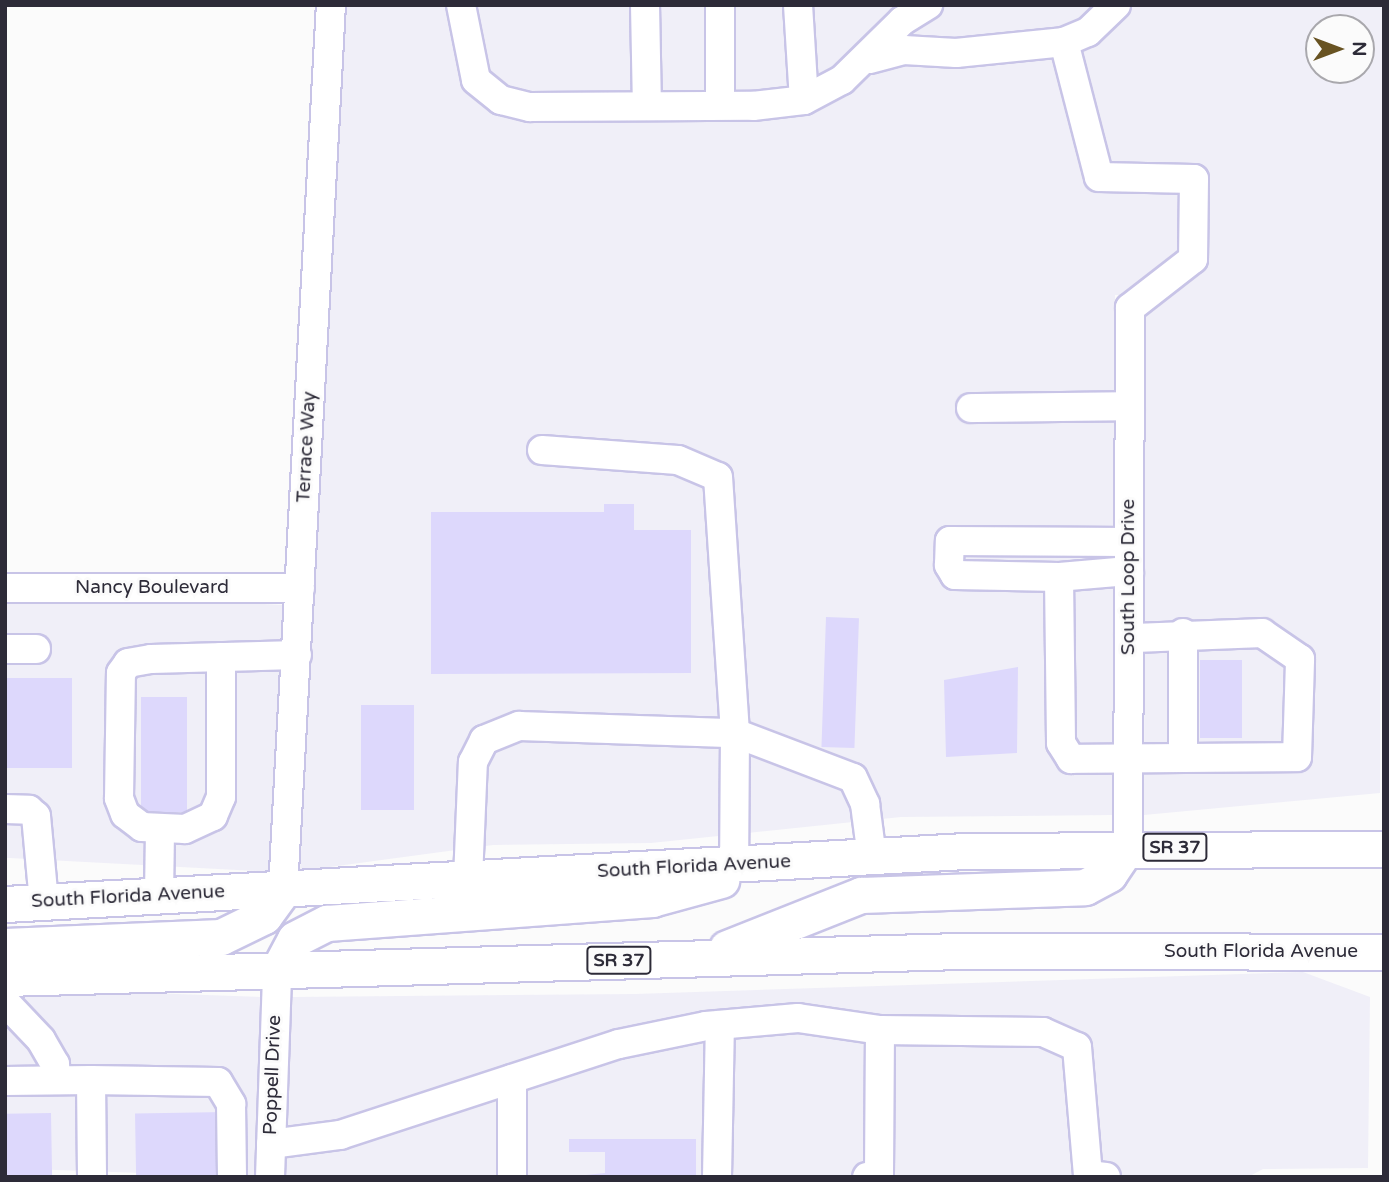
<!DOCTYPE html>
<style>
body{margin:0}
#map{position:relative;width:1389px;height:1182px;overflow:hidden;background:#fbfbfb;font-family:"Varela Round",sans-serif}
div>[style]{position:absolute}
[style*='--x']{left:calc(var(--x)*1px);top:calc(var(--y)*1px);width:calc(var(--w)*1px);rotate:calc(var(--a)*1deg)}
.built>*{inset:0;background:#f0eff8;transform-origin:0 0}
.building>*{inset:0;background:#ddd8fc;transform-origin:0 0}
.roads{filter:drop-shadow(2px 0 #c8c4e7) drop-shadow(-2px 0 #c8c4e7) drop-shadow(0 2px #c8c4e7) drop-shadow(0 -2px #c8c4e7)}
.minor>*{height:28px;margin:-14px;padding:0 14px;transform-origin:14px;border-radius:14px;background:#fff}
.major>*{height:35px;margin:-17.5px;padding:0 17.5px;transform-origin:17.5px;border-radius:17.5px;background:#fff}
span{translate:-50% -50%;white-space:nowrap;text-align:center;line-height:1.15;-webkit-text-stroke:6px #fbfbfb;paint-order:stroke}
.shield-label span{padding:2px 5px;background:#fbfbfb;border:2px solid;border-radius:5px;-webkit-text-stroke-width:0}
.shield-label{font-size:18px;color:#2d2b38;font-weight:700}
.street-label{font-size:19px;color:#2d2b38}
.frame{position:absolute;inset:0;border:7px solid #2d2b38;pointer-events:none}
.north{position:absolute;left:1305px;top:14px;width:70px;height:70px;box-sizing:border-box;background:#fbfbfb;border:2px solid #a9a8ad;border-radius:50%;rotate:90deg;font-size:19px;font-weight:700;line-height:28px;text-align:center;color:#2d2b38}
.north::after{content:'';display:block;margin:auto;width:24px;height:32px;background:#685322;clip-path:polygon(50% 0,100% 100%,50% 72%,0 100%)}
</style>
<div id="map">
<div class="built">
<i style="clip-path:polygon(evenodd,346px 5px,1384px 5px,1380px 793px,1144px 815px,1145px 295px,1115px 295px,1113px 815px,901px 817px,651px 843px,493px 845px,300px 871px,346px 5px,1319px 28px,1361px 28px,1361px 70px,1319px 70px,1319px 28px)"></i>
<i style="left:283px;top:605px;width:267px;height:278px;rotate:93deg"></i>
<i style="clip-path:polygon(1303px 972px,1370px 997px,1368px 1168px,1263px 1169px,1248px 1177px,285px 1177px,292px 997px,635px 994px)"></i>
<i style="left:261px;top:997px;width:180px;height:256px;rotate:92deg"></i>
</div>
<div class="building">
<i style="clip-path:polygon(604px 504px,634px 504px,634px 530px,691px 530px,691px 673px,431px 674px,431px 512px,604px 512px)"></i>
<i style="left:826px;top:617px;width:33px;height:130px;rotate:2deg"></i>
<i style="left:1200px;top:660px;width:42px;height:78px"></i>
<i style="clip-path:polygon(1018px 667px,1017px 753px,946px 757px,944px 680px)"></i>
<i style="left:5px;top:678px;width:67px;height:90px"></i>
<i style="left:187px;top:697px;width:115px;height:46px;rotate:90deg"></i>
<i style="left:361px;top:705px;width:53px;height:105px"></i>
<i style="left:226px;top:1112px;width:65px;height:91px;rotate:89deg"></i>
<i style="left:51px;top:1113px;width:64px;height:46px;rotate:89deg"></i>
<i style="clip-path:polygon(569px 1139px,696px 1139px,696px 1177px,567px 1177px,605px 1173px,605px 1152px,569px 1152px)"></i>
</div>
<div class="roads">
<div class="minor">
<i style="--x:461;--y:5;--w:76;--a:78.7"></i>
<i style="--x:476;--y:80;--w:32;--a:39"></i>
<i style="--x:501;--y:100;--w:30;--a:14"></i>
<i style="--x:530;--y:107;--w:223;--a:-0.3"></i>
<i style="--x:753;--y:106;--w:51;--a:-6.7"></i>
<i style="--x:804;--y:100;--w:43;--a:-27.8"></i>
<i style="--x:842;--y:80;--w:84;--a:-44.5"></i>
<i style="--x:902;--y:21;--w:31;--a:-32"></i>
<i style="--x:645;--y:5;--w:101;--a:88.9"></i>
<i style="--x:798;--y:5;--w:95;--a:86.4"></i>
<i style="--x:1064;--y:42;--w:139;--a:75.5"></i>
<i style="--x:1099;--y:177;--w:95;--a:1.2"></i>
<i style="--x:1194;--y:179;--w:80;--a:90.7"></i>
<i style="--x:1193;--y:259;--w:80;--a:142.1"></i>
<i style="--x:1130;--y:308;--w:538;--a:90.21"></i>
<i style="--x:870;--y:59;--w:35;--a:-15"></i>
<i style="--x:904;--y:50;--w:52;--a:3.3"></i>
<i style="--x:956;--y:53;--w:109;--a:-5.8"></i>
<i style="--x:1064;--y:42;--w:26;--a:-23"></i>
<i style="--x:1088;--y:32;--w:39;--a:-44"></i>
<i style="--x:720;--y:105;--w:100;--a:-90"></i>
<i style="--x:971;--y:408;--w:159;--a:-0.7"></i>
<i style="--x:542;--y:450;--w:136;--a:4.2"></i>
<i style="--x:678;--y:460;--w:43;--a:23"></i>
<i style="--x:718;--y:477;--w:257;--a:86.2"></i>
<i style="--x:735;--y:733;--w:132;--a:90.4"></i>
<i style="--x:1129;--y:571;--w:70;--a:175.1"></i>
<i style="--x:1059;--y:577;--w:166;--a:89.3"></i>
<i style="--x:1061;--y:743;--w:19;--a:58"></i>
<i style="--x:1071;--y:759;--w:226;--a:-0.5"></i>
<i style="--x:1297;--y:757;--w:98;--a:-88.2"></i>
<i style="--x:1300;--y:659;--w:46;--a:-145.6"></i>
<i style="--x:1262;--y:633;--w:133;--a:177.8"></i>
<i style="--x:1059;--y:577;--w:104;--a:-178.9"></i>
<i style="--x:955;--y:575;--w:12;--a:-121"></i>
<i style="--x:949;--y:565;--w:24;--a:-88"></i>
<i style="--x:950;--y:541;--w:179;--a:0.3"></i>
<i style="--x:5;--y:588;--w:295;--a:0"></i>
<i style="--x:5;--y:649;--w:31;--a:0"></i>
<i style="--x:221;--y:657;--w:140;--a:90"></i>
<i style="--x:221;--y:797;--w:21;--a:113"></i>
<i style="--x:213;--y:816;--w:31;--a:155"></i>
<i style="--x:185;--y:829;--w:43;--a:-177.3"></i>
<i style="--x:142;--y:827;--w:21;--a:-143"></i>
<i style="--x:125;--y:814;--w:17;--a:-111"></i>
<i style="--x:119;--y:798;--w:125;--a:-89.1"></i>
<i style="--x:121;--y:673;--w:12;--a:-55"></i>
<i style="--x:128;--y:663;--w:23;--a:-10"></i>
<i style="--x:151;--y:659;--w:146;--a:-1.6"></i>
<i style="--x:1183;--y:758;--w:125;--a:-90"></i>
<i style="--x:5;--y:809;--w:24;--a:2"></i>
<i style="--x:29;--y:810;--w:9;--a:41"></i>
<i style="--x:36;--y:816;--w:86;--a:84.7"></i>
<i style="--x:468;--y:879;--w:117;--a:-87.6"></i>
<i style="--x:473;--y:762;--w:25;--a:-63"></i>
<i style="--x:484;--y:740;--w:38;--a:-22"></i>
<i style="--x:519;--y:726;--w:216;--a:1.9"></i>
<i style="--x:735;--y:733;--w:126;--a:20.9"></i>
<i style="--x:853;--y:778;--w:29;--a:65"></i>
<i style="--x:865;--y:804;--w:53;--a:82.5"></i>
<i style="--x:283;--y:890;--w:886;--a:-86.9"></i>
<i style="--x:159;--y:895;--w:64;--a:-89.1"></i>
<i style="--x:5;--y:1002;--w:52;--a:46.5"></i>
<i style="--x:41;--y:1040;--w:28;--a:60"></i>
<i style="--x:55;--y:1064;--w:16;--a:86"></i>
<i style="--x:880;--y:1030;--w:163;--a:0.7"></i>
<i style="--x:1043;--y:1032;--w:37;--a:24"></i>
<i style="--x:1077;--y:1047;--w:128;--a:85.1"></i>
<i style="--x:1088;--y:1175;--w:18;--a:6"></i>
<i style="--x:91;--y:1080;--w:127;--a:0.9"></i>
<i style="--x:218;--y:1082;--w:26;--a:59"></i>
<i style="--x:231;--y:1104;--w:73;--a:89.2"></i>
<i style="--x:5;--y:1081;--w:86;--a:-0.7"></i>
<i style="--x:91;--y:1080;--w:97;--a:89.4"></i>
<i style="--x:271;--y:1144;--w:70;--a:-7.4"></i>
<i style="--x:340;--y:1135;--w:293;--a:-18.1"></i>
<i style="--x:619;--y:1044;--w:89;--a:-11.7"></i>
<i style="--x:706;--y:1026;--w:92;--a:-5"></i>
<i style="--x:798;--y:1018;--w:83;--a:8.3"></i>
<i style="--x:880;--y:1030;--w:145;--a:90.4"></i>
<i style="--x:879;--y:1175;--w:12;--a:171"></i>
<i style="--x:270;--y:1177;--w:204;--a:-88"></i>
<i style="--x:512;--y:1177;--w:98;--a:-90"></i>
<i style="--x:717;--y:1177;--w:152;--a:-88.9"></i>
</div>
<div class="major">
<i style="--x:5;--y:904;--w:962;--a:-3.16"></i>
<i style="--x:966;--y:851;--w:418;--a:-0.3"></i>
<i style="--x:5;--y:946;--w:216;--a:-2.4"></i>
<i style="--x:221;--y:937;--w:48;--a:-26"></i>
<i style="--x:264;--y:916;--w:32;--a:-54"></i>
<i style="--x:727;--y:948;--w:144;--a:-21.6"></i>
<i style="--x:861;--y:895;--w:224;--a:-2"></i>
<i style="--x:1085;--y:887;--w:27;--a:-28"></i>
<i style="--x:1109;--y:874;--w:34;--a:-56"></i>
<i style="--x:277;--y:973;--w:38;--a:-62"></i>
<i style="--x:295;--y:939;--w:36;--a:-27"></i>
<i style="--x:327;--y:923;--w:326;--a:-4.2"></i>
<i style="--x:652;--y:899;--w:72;--a:-15.4"></i>
<i style="--x:5;--y:978;--w:956;--a:-1.62"></i>
<i style="--x:961;--y:951;--w:423;--a:0.1"></i>
</div>
</div>
<div class="shield-label">
<span style="left:1175px;top:847px">SR 37</span>
<span style="left:619px;top:960px">SR 37</span>
</div>
<div class="street-label">
<span style="left:307px;top:447px;rotate:-87deg">Terrace Way</span>
<span style="left:1129px;top:577px;rotate:-90deg">South Loop Drive</span>
<span style="left:152px;top:588px">Nancy Boulevard</span>
<span style="left:694px;top:867px;rotate:-3deg">South Florida Avenue</span>
<span style="left:128px;top:897px;rotate:-3deg">South Florida Avenue</span>
<span style="left:1261px;top:952px">South Florida Avenue</span>
<span style="left:273px;top:1075px;rotate:-88deg">Poppell Drive</span>
</div>
<div class="frame"></div>
<div class="north">N</div>
</div>
